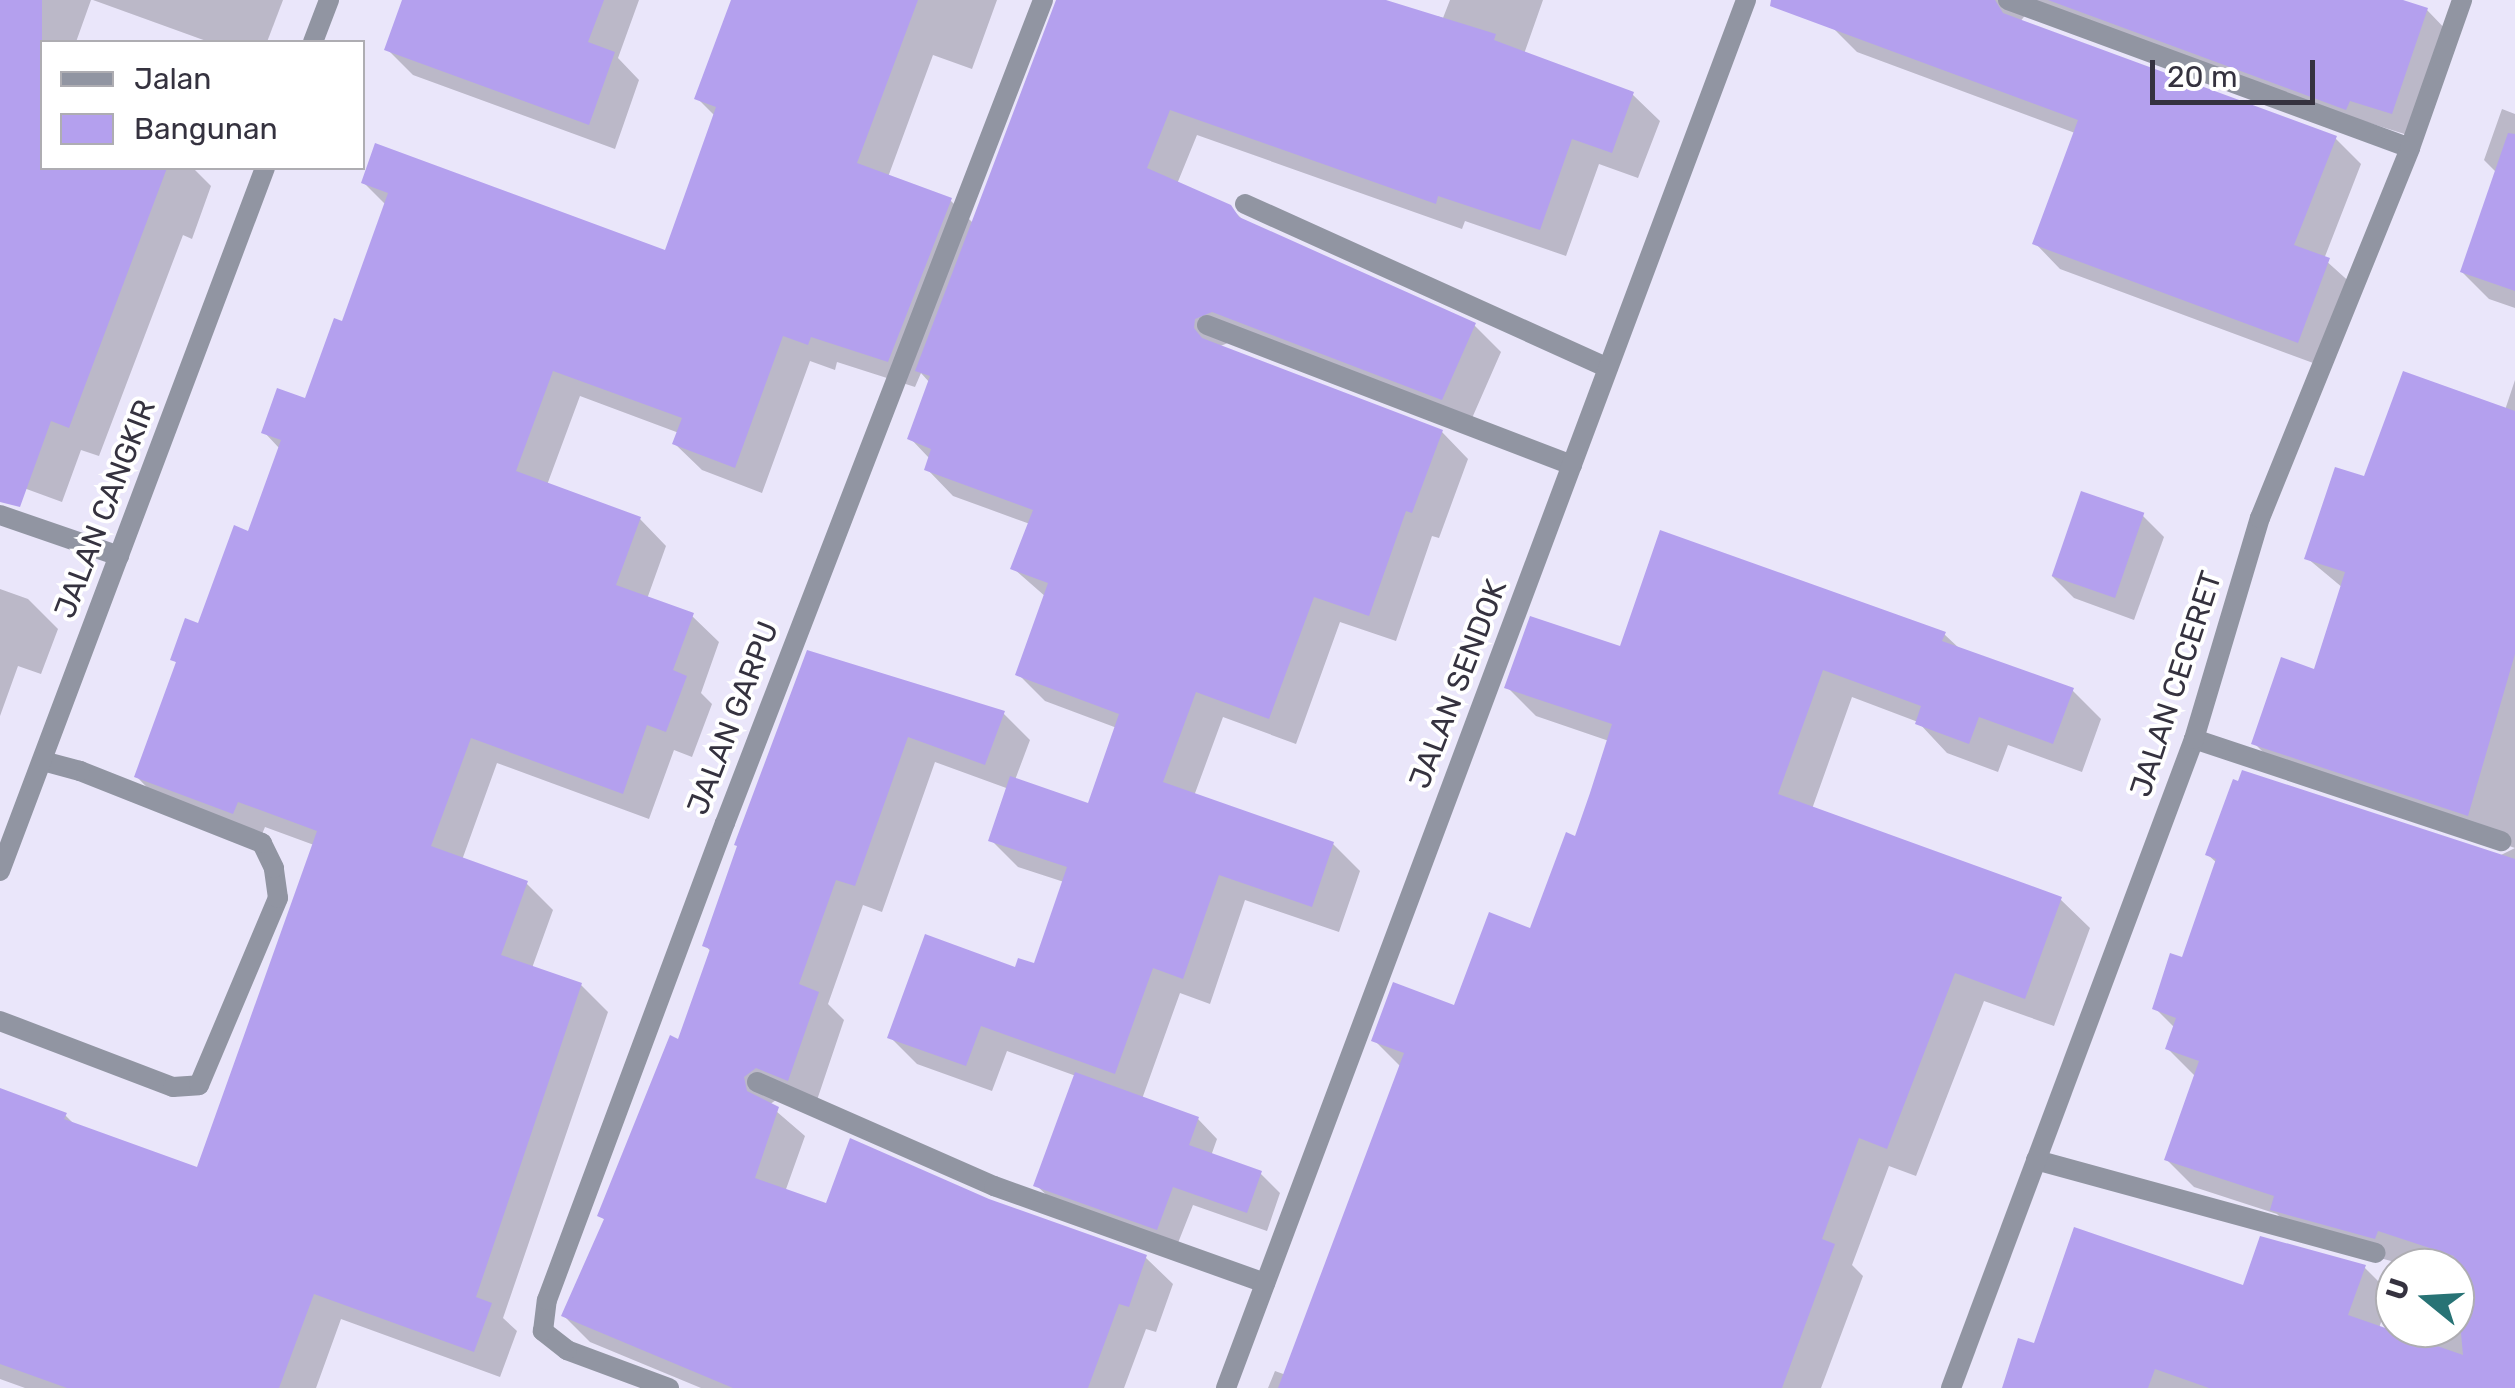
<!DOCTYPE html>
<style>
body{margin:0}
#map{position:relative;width:2515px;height:1388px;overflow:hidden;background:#eae6fa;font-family:Rubik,sans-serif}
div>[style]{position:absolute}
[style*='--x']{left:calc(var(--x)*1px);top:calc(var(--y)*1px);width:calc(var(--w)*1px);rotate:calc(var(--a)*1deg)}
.shadow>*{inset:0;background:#0003}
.building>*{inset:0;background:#b4a0ee;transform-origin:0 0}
.service>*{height:20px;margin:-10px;padding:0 10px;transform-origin:10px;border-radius:10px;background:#9195a2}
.minor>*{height:20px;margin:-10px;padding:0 10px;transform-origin:10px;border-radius:10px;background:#9195a2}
span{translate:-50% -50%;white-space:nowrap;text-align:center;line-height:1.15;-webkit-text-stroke:8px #fff;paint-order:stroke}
.street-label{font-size:30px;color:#35323f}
.legend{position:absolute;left:40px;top:40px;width:325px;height:130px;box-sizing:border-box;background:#fff;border:2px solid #aeadb2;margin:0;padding:12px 18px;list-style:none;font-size:30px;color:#35323f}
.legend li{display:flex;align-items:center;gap:20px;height:50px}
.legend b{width:50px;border:2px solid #aeadb2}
.north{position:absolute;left:2375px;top:1248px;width:100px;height:100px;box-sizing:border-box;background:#fff;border:2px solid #aeadb2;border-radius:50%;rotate:288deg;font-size:28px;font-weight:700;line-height:40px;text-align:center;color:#35323f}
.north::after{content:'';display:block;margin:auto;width:35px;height:45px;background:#287375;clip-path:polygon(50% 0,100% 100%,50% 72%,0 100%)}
.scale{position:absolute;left:2150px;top:60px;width:165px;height:45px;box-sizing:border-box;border:5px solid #35323f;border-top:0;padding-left:12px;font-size:30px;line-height:35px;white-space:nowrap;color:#35323f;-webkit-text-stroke:8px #fff;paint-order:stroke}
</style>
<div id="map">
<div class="shadow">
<i style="clip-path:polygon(0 0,91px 0,76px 42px,42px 42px,42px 168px,193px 168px,211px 186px,192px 239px,183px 235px,99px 456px,81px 450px,62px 502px,2px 480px,0 487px)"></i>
<i style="clip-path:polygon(93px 0,283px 0,267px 42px,209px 42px)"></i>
<i style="clip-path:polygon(405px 0,639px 0,618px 58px,639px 80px,615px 149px,413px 75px,387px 49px)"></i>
<i style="clip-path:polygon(733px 0,997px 0,972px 69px,933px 55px,888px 177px,950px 200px,974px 224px,1057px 0,1378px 0,1436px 21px,1437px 16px,1443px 18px,1450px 0,1543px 0,1524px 54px,1633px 95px,1660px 121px,1638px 178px,1599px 164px,1566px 256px,1465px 221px,1462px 229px,1197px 135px,1177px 184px,1230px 207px,1245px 222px,1474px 325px,1501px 352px,1469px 425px,1240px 338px,1218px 347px,1442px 432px,1468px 459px,1439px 538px,1432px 536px,1396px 641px,1340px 622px,1296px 744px,1223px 717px,1194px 796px,1333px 844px,1360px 871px,1339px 932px,1245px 900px,1210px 1004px,1180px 993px,1142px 1099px,1198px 1119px,1217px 1139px,1211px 1156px,1260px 1173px,1280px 1193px,1267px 1231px,1193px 1205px,1176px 1248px,1056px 1204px,1036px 1185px,1076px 1076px,1007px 1051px,992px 1091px,917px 1064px,890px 1037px,1016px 970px,1035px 967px,1064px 882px,1018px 867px,991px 840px,1009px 789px,935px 762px,882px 912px,863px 905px,828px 1004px,844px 1020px,815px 1106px,784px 1094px,769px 1105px,805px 1136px,785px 1192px,827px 1207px,988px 1201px,1146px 1258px,1173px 1284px,1156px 1332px,1146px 1329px,1124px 1388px,701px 1388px,590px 1342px,564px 1316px,606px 1221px,600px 1215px,680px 1042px,711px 952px,705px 945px,808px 653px,1003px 713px,1030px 740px,1015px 780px,1090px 806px,1117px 728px,1045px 701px,1018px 674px,1046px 597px,1013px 568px,1030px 524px,953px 496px,927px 469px,930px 459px,910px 438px,930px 383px,921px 373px,915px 387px,837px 362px,835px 370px,810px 361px,762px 493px,702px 470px,675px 444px,679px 433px,580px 396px,547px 485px,640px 519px,666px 546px,647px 599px,692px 616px,719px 642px,701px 693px,712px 704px,692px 757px,674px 750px,649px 819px,497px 763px,462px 860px,526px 883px,553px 910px,532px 968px,581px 985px,608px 1012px,503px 1318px,517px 1331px,500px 1377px,341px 1319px,316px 1388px,25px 1388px,0 1379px,0 1091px,65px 1115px,76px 1126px,199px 1170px,314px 845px,265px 827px,260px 839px,163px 804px,137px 777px,178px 664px,173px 659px,199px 626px,249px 534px,280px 449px,264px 432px,306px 401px,343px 324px,386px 205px,364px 183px,666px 253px,716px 117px,697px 98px)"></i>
<i style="clip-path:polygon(1840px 0,2396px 0,2427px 10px,2452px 36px,2417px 138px,2026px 14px,2020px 22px,2335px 138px,2361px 164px,2324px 259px,2354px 286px,2324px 367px,2060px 269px,2035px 243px,2075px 133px,1857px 52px,1831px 26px)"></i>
<i style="clip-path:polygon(2502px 109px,2515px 114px,2515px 308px,2489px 299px,2462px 272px,2497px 173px,2484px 160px)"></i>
<i style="clip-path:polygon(2515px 380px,2515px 848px,2281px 770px,2254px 743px,2315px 672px,2343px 588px,2307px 558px,2365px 480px,2505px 410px)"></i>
<i style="clip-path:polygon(2142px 515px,2164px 537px,2134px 620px,2074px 598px,2052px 576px)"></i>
<i style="clip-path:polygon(0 589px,28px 599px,58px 629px,41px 674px,18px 666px,0 716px)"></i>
<i style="clip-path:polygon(1944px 634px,1961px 650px,2072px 690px,2101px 719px,2082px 772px,2008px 745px,1998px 772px,1947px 753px,1918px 722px,1852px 697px,1812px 809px,2060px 899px,2090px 928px,2054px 1026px,1984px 1001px,1916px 1176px,1889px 1166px,1852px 1265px,1863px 1276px,1821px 1388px,1268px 1388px,1275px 1371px,1286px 1375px,1402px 1068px,1374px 1040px,1456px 1008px,1531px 931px,1577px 839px,1609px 741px,1536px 716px,1507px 687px,1621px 649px)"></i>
<i style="clip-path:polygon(2515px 848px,2515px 1388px,2004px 1388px,2036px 1347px,2245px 1288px,2364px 1267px,2391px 1294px,2379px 1328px,2431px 1346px,2437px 1328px,2455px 1328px,2455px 1268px,2405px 1256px,2402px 1264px,2299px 1236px,2277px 1214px,2194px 1187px,2167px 1160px,2196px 1077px,2168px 1049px,2175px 1028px,2155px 1008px,2184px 960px,2217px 863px,2208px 855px,2497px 857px)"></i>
</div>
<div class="building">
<i style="clip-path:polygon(0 0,42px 0,42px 168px,167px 168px,69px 428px,51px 421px,20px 507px,0 502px)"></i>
<i style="clip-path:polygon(402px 0,604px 0,588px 42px,615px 52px,589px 125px,384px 50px)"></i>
<i style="clip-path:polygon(731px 0,918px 0,857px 163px,952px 198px,888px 362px,811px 337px,808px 345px,783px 336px,735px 468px,672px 444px,682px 418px,553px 371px,516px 471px,641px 517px,616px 585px,694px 613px,673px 670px,687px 676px,666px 732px,647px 725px,623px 794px,471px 738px,431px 846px,528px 881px,501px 955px,582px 983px,476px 1297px,492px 1303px,474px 1352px,314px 1294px,279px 1388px,67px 1388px,0 1364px,0 1088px,67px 1113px,64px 1119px,197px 1167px,317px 831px,238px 802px,233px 814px,134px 777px,176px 662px,170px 660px,185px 618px,198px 623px,234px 525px,248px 531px,281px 440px,261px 433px,277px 388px,305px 398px,334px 318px,342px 321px,388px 193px,361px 183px,375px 143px,665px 250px,716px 107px,694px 99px)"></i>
<i style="clip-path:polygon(1056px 0,1386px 0,1496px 34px,1494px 40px,1634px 92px,1612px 153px,1572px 139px,1540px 230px,1438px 196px,1436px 204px,1170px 110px,1147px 168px,1231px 205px,1239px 217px,1476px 323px,1442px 400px,1212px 312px,1195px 319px,1194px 328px,1202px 338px,1443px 430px,1412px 513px,1406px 511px,1369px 616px,1314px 597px,1269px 719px,1196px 692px,1163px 782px,1334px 842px,1312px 907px,1219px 875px,1183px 979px,1153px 968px,1115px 1074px,981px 1026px,966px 1066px,887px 1038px,925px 934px,1015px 967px,1018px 958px,1034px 963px,1067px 867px,988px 841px,1010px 776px,1088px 803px,1119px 714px,1015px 675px,1048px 583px,1010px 569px,1033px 510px,924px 470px,931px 449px,907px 439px,930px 376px,915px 371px)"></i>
<i style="clip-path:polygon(1771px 0,1995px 0,2003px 13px,2337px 136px,2294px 245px,2330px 258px,2298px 343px,2032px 244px,2078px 120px,1770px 6px)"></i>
<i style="clip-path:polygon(2048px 0,2403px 0,2428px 8px,2392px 114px,2350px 101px,2346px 110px)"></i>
<i style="clip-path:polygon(2508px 133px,2515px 134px,2515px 291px,2460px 272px)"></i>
<i style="clip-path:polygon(2403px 371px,2515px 411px,2515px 654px,2468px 816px,2251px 744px,2281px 657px,2314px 669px,2345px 572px,2304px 559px,2335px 467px,2364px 476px)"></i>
<i style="left:2081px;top:491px;width:67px;height:90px;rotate:19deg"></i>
<i style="clip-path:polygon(1660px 530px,1946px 632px,1942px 641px,2074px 688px,2053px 744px,1979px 717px,1969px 744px,1915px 724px,1921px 706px,1823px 670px,1778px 794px,2062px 897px,2025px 999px,1955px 973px,1887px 1149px,1859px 1138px,1822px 1239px,1835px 1244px,1782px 1388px,1278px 1388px,1404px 1053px,1371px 1041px,1393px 982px,1454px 1005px,1489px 912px,1530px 928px,1566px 832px,1575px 836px,1590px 793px,1612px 724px,1504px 688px,1530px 616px,1620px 646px)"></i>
<i style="clip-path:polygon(807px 650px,1005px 711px,985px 765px,908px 737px,855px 886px,836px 880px,799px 984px,819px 992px,788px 1081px,756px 1068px,744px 1077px,747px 1091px,779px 1107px,755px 1178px,826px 1203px,850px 1138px,989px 1199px,1147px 1255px,1129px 1307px,1119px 1304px,1088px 1388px,733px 1388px,561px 1316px,604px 1219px,597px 1216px,670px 1035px,678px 1039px,710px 949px,702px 946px,737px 846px,734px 845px)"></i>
<i style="clip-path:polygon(2242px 770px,2515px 859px,2515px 1388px,2209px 1388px,2155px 1369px,2148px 1388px,2002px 1388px,2018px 1338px,2034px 1343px,2074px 1227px,2243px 1285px,2260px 1236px,2366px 1265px,2348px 1315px,2463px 1355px,2454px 1256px,2378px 1231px,2375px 1239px,2270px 1210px,2274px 1196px,2164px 1160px,2199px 1061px,2165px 1049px,2176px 1018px,2152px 1009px,2170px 953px,2182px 957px,2216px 859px,2205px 855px,2233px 779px,2238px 781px)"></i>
<i style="clip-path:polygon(1075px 1072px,1199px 1117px,1189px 1145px,1262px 1171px,1247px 1213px,1173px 1187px,1157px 1230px,1033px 1186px)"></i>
</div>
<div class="service">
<i style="--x:0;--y:1021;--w:185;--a:20.9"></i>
<i style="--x:173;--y:1087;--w:26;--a:-4"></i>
<i style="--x:199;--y:1085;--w:203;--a:-67.1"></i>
<i style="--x:278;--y:898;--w:30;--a:-98"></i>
<i style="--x:274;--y:868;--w:28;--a:-116"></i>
<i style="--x:262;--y:843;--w:196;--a:-158.4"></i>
<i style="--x:80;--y:771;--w:39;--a:-165"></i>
</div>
<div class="minor">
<i style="--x:2008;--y:0;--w:428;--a:20.2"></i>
<i style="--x:313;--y:42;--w:45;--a:-69.1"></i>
<i style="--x:1245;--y:204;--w:398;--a:24.3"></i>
<i style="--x:1207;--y:325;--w:391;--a:21"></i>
<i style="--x:0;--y:515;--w:126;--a:19"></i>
<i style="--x:2194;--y:739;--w:324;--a:18.4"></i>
<i style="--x:0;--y:871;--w:751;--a:-69.35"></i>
<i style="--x:757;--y:1082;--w:259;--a:23.7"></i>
<i style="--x:994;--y:1186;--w:288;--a:19.7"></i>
<i style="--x:2036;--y:1160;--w:352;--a:15.3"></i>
<i style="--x:669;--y:1388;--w:109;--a:-159.6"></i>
<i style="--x:567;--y:1350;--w:31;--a:-142"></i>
<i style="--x:543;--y:1331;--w:31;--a:-83"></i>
<i style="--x:547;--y:1300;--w:509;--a:-69.54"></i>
<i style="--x:725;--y:823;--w:882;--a:-68.87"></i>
<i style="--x:1226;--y:1388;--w:1482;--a:-69.46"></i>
<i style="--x:1951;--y:1388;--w:693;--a:-69.47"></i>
<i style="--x:2194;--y:739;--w:231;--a:-73.4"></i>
<i style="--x:2260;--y:518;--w:399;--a:-67.9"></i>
<i style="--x:2410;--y:148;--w:157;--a:-70.6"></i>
</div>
<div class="street-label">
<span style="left:105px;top:509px;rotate:-69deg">JALAN CANGKIR</span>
<span style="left:1458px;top:684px;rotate:-69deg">JALAN SENDOK</span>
<span style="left:2176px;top:684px;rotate:-72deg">JALAN CECERET</span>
<span style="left:733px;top:718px;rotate:-69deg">JALAN GARPU</span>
</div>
<ul class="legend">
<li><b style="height:12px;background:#9195a2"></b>Jalan</li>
<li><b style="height:28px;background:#b4a0ee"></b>Bangunan</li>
</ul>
<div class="north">U</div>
<div class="scale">20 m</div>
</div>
